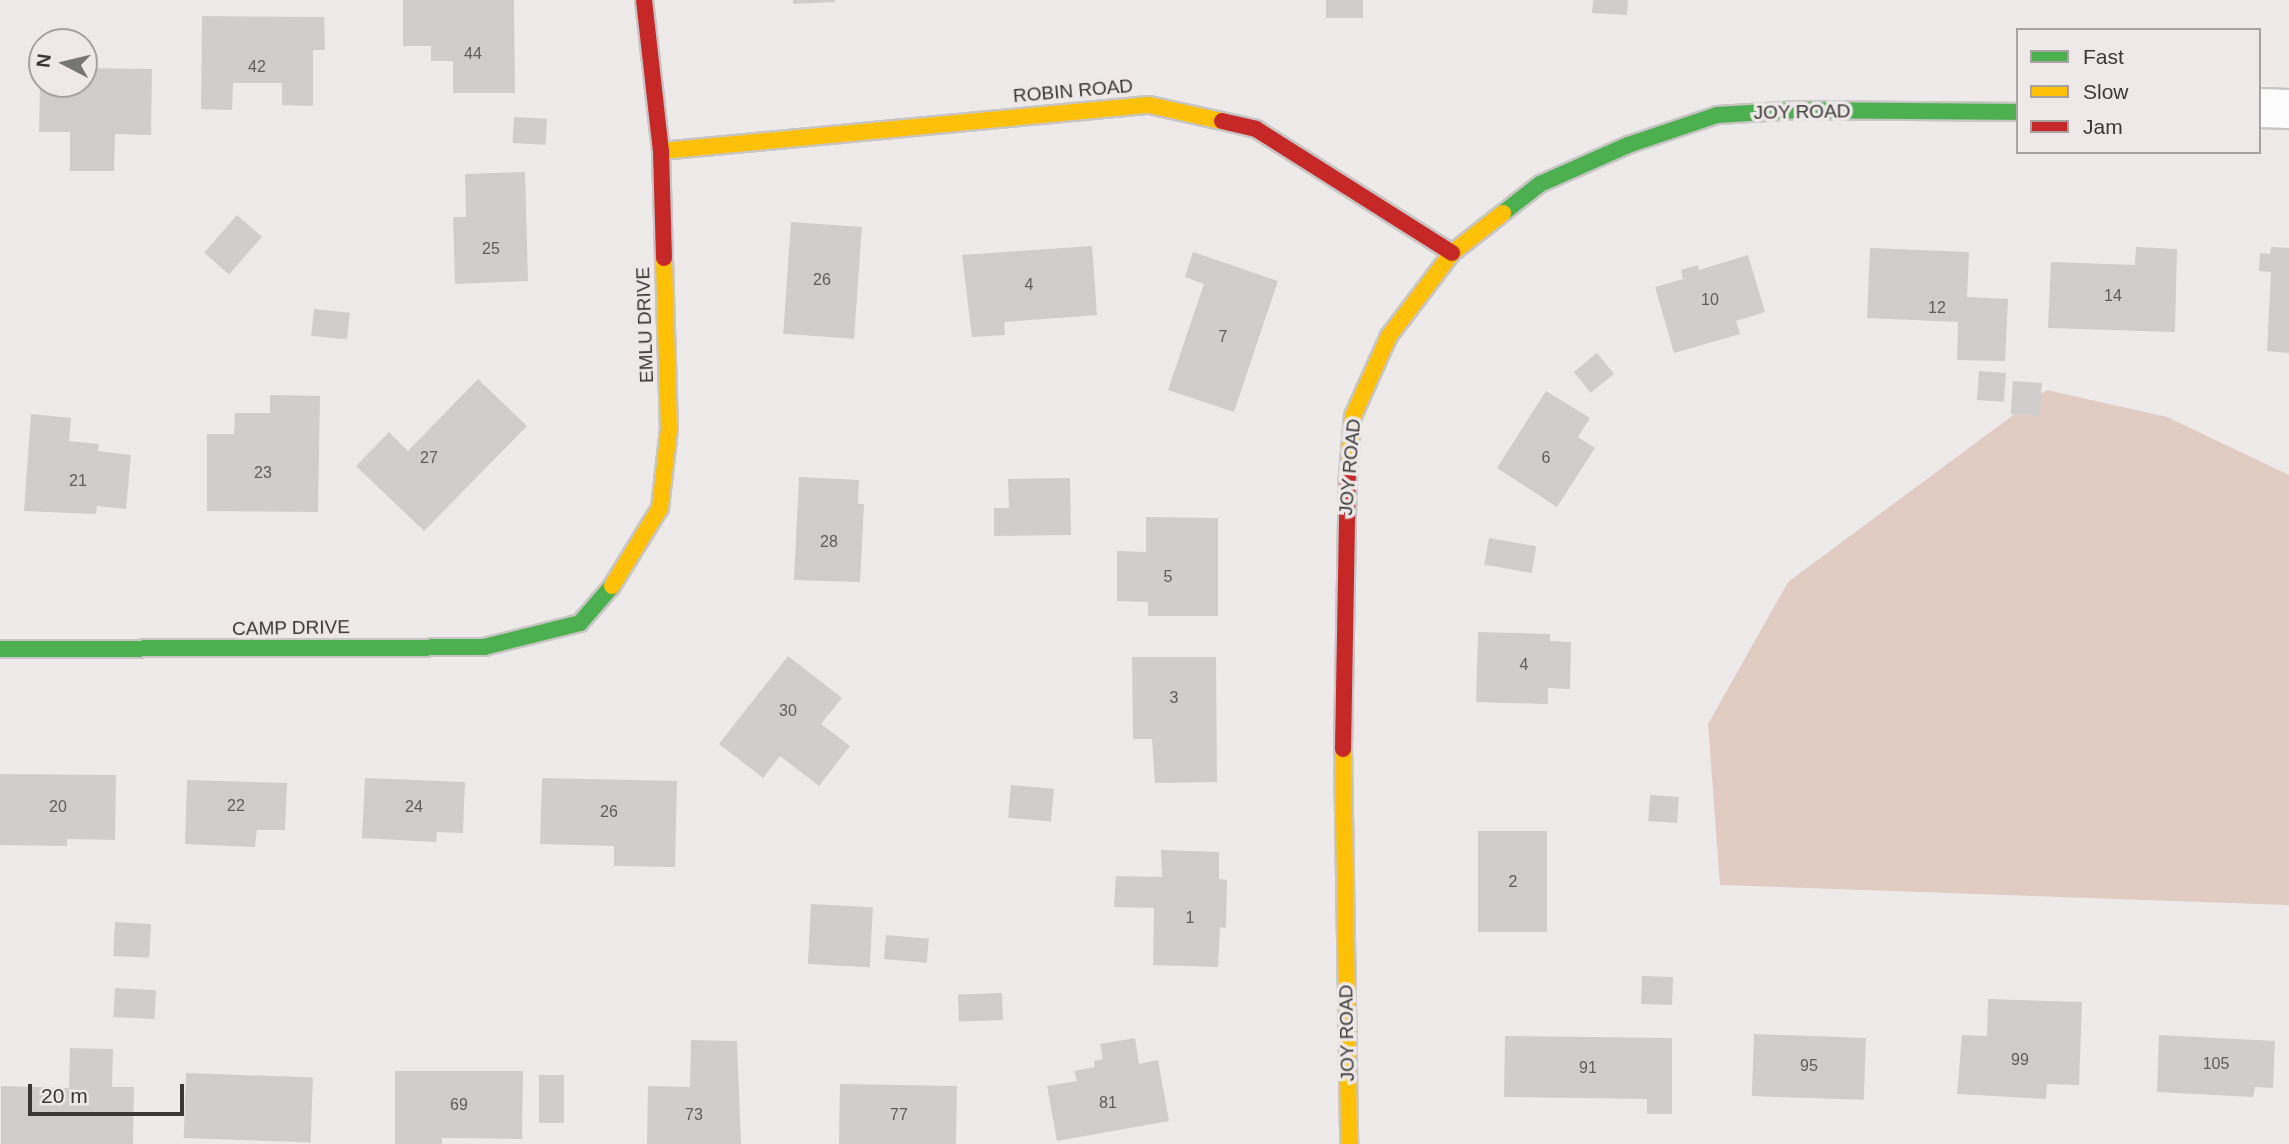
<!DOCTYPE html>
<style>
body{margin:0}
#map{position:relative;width:2289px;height:1144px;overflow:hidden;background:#edeae9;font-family:Helvetica,sans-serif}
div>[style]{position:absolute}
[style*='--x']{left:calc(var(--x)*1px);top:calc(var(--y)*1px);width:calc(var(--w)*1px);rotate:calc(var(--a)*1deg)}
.green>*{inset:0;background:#e1ccc4}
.building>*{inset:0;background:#d0cdcd;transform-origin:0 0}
.roads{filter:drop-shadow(2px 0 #c8c6c5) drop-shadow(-2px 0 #c8c6c5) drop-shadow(0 2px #c8c6c5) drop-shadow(0 -2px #c8c6c5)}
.street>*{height:38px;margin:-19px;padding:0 19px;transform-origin:19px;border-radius:19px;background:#fcfcfc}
.fast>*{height:16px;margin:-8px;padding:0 8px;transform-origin:8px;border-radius:8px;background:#4caf50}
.slow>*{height:16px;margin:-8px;padding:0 8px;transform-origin:8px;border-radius:8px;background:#ffc107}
.jam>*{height:16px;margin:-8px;padding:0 8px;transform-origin:8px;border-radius:8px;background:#c62828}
span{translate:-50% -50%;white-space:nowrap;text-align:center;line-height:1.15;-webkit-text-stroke:7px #eee9e8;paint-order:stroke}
.number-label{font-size:16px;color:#5f5d5c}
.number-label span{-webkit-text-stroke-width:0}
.street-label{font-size:19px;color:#393837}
.legend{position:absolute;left:2016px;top:28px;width:245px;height:126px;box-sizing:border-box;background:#eee9e8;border:2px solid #a6a2a1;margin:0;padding:9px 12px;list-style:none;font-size:21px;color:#393837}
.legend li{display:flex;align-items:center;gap:14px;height:35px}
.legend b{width:35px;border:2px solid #a6a2a1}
.north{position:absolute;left:28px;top:28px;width:70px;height:70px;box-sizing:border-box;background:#eee9e8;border:2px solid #a6a2a1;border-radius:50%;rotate:277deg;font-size:19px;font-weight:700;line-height:28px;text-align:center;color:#393837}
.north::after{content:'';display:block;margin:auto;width:24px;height:32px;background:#787675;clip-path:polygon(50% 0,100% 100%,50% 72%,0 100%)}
.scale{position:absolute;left:28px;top:1084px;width:156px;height:32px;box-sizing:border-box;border:4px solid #393837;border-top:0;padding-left:9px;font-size:21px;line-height:24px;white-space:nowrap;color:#393837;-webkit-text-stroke:5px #eee9e8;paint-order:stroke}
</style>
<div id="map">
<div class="green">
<i style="clip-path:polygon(2047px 390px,2167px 417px,2289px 475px,2289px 905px,1720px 885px,1708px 724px,1788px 582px)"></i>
</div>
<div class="building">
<i style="clip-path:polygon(403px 0,514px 0,515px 93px,453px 93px,453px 61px,431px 61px,431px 46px,403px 46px)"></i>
<i style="clip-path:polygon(793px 0,835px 0,835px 2px,793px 4px)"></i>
<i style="left:1326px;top:0;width:37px;height:18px"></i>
<i style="clip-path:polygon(1593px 0,1628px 0,1627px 15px,1592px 13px)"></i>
<i style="clip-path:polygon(202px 16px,324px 17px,325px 50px,313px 50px,313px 106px,282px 105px,282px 83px,233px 83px,232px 110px,201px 109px)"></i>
<i style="clip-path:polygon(84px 68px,152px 69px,151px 135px,115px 134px,114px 171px,70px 171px,70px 132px,39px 132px,40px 84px,84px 84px)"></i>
<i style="left:514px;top:117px;width:33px;height:26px;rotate:3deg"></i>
<i style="clip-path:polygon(525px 172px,528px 281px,455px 284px,453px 217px,466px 217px,465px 174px)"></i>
<i style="left:237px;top:215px;width:33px;height:50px;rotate:41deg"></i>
<i style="left:791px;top:222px;width:71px;height:112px;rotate:4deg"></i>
<i style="clip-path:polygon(1092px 246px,1097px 315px,1004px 322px,1005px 335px,972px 337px,962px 255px)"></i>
<i style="clip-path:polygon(2136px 247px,2177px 249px,2175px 332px,2048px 328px,2051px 262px,2135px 265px)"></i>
<i style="clip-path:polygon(2271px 247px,2289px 248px,2289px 353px,2267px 351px,2271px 272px,2259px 271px,2260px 253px,2270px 254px)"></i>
<i style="clip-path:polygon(1870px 248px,1969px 252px,1967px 297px,2008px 299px,2005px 361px,1957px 360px,1958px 322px,1867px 318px)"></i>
<i style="clip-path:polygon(1193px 252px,1278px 281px,1234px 412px,1168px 390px,1204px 284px,1185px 277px)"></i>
<i style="clip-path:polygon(1748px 255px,1765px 312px,1736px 321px,1740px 334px,1674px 353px,1655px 287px,1683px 279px,1681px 270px,1698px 265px,1699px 270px)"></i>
<i style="left:314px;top:309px;width:36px;height:27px;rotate:6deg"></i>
<i style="left:1597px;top:353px;width:27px;height:30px;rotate:51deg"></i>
<i style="left:1979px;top:371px;width:27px;height:29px;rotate:4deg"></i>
<i style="clip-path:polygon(478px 379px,527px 426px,424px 531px,356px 466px,389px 432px,408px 451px)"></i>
<i style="left:2013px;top:381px;width:29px;height:33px;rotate:4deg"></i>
<i style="clip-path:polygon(1546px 391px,1590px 418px,1578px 437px,1595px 448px,1557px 507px,1497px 468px)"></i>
<i style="clip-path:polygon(270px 395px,320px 396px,318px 512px,207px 511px,207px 434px,234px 434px,235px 413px,270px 413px)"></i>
<i style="clip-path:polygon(31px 414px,71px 418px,69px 441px,99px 444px,98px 451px,131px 455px,126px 509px,97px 506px,96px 514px,24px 511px)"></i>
<i style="clip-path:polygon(799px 477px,859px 480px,858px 504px,864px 504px,860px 582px,794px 580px)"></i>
<i style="clip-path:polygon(1070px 478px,1071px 535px,994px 536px,994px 508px,1009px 508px,1008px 479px)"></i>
<i style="clip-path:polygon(1146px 517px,1218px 518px,1218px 616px,1148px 616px,1148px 602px,1117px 601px,1117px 551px,1146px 552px)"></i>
<i style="left:1489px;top:538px;width:48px;height:27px;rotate:10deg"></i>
<i style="clip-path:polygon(1478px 632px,1550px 634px,1550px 641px,1571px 642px,1570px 689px,1548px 688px,1548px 704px,1476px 702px)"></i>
<i style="clip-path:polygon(788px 656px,842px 698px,821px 724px,850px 746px,819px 786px,780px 756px,763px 778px,719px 744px)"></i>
<i style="clip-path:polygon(1132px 657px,1216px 657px,1217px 782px,1155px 783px,1152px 739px,1133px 739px)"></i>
<i style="clip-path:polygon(0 774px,116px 775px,115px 840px,67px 839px,67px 846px,0 845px)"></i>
<i style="clip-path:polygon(365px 778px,465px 782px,463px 833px,437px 832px,436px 842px,362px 838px)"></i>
<i style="clip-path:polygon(542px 778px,677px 781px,675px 867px,614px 866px,614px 846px,540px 844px)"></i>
<i style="clip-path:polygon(187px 780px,287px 783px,285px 830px,257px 830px,255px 847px,185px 844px)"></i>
<i style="left:1011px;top:785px;width:43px;height:33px;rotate:5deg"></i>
<i style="left:1650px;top:795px;width:29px;height:26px;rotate:4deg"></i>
<i style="left:1478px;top:831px;width:69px;height:101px"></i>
<i style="clip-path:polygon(1161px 850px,1219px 852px,1219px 879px,1227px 880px,1226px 928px,1220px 927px,1218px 967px,1153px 965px,1154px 908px,1114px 907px,1116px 876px,1162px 877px)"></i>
<i style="left:811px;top:904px;width:62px;height:60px;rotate:3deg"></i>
<i style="left:115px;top:922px;width:36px;height:34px;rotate:3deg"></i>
<i style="left:886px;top:935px;width:43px;height:24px;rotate:5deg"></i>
<i style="left:1642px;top:976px;width:31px;height:28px;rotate:2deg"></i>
<i style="left:115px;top:988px;width:41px;height:29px;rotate:3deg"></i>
<i style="left:1002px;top:993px;width:27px;height:44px;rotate:88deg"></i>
<i style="clip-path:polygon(1988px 999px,2082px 1002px,2079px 1085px,2047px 1084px,2046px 1099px,1957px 1094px,1962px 1035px,1987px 1036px)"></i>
<i style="left:1754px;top:1034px;width:112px;height:62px;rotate:2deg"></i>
<i style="clip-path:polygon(2159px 1035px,2275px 1041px,2273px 1088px,2255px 1087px,2253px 1097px,2157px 1092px)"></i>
<i style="clip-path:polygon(1505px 1036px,1672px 1038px,1672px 1114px,1647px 1114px,1647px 1099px,1504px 1097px)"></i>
<i style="clip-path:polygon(1135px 1038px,1139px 1064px,1158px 1060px,1169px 1121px,1057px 1141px,1047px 1086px,1077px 1081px,1074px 1071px,1095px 1067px,1094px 1061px,1103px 1059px,1100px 1044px)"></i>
<i style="clip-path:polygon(691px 1040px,737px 1041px,741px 1144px,647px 1144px,648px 1086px,690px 1087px)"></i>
<i style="clip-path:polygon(70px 1048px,113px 1049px,112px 1087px,134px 1087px,133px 1144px,1px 1144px,1px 1086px,69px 1088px)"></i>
<i style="clip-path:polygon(395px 1071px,523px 1071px,522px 1139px,442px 1138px,442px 1144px,395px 1144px)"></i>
<i style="left:186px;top:1073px;width:127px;height:65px;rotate:2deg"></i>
<i style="left:539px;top:1075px;width:25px;height:48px"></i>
<i style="left:840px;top:1084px;width:117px;height:60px;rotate:1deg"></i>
</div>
<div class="roads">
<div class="street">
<i style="--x:2259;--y:108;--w:30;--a:2"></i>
</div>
<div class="fast">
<i style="--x:1503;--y:213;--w:47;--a:-38.1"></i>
<i style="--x:1540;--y:184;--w:96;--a:-23.9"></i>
<i style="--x:1628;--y:145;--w:94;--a:-18.6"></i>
<i style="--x:1717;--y:115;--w:82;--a:-3.5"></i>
<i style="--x:1799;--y:110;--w:219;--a:0.5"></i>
<i style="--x:0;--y:649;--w:484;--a:-0.2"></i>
<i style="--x:484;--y:647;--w:99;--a:-14"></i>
<i style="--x:580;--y:623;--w:49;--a:-49.1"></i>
</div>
<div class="slow">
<i style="--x:661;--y:151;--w:490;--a:-5.4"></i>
<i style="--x:1149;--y:105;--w:75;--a:12.4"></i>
<i style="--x:1348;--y:475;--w:59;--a:-85.2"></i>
<i style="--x:1353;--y:416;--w:88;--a:-65.8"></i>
<i style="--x:1389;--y:336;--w:104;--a:-52.8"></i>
<i style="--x:1452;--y:253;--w:65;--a:-38.1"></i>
<i style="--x:612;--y:586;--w:92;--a:-58.4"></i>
<i style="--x:660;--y:508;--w:80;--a:-83.5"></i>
<i style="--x:669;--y:429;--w:171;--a:-91.7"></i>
<i style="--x:1343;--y:749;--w:395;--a:89.1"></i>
</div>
<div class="jam">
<i style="--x:644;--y:0;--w:152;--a:83.6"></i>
<i style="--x:661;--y:151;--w:107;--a:88.4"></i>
<i style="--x:1222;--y:121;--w:35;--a:13"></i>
<i style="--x:1256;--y:129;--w:232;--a:32.3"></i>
<i style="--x:1343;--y:749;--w:274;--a:-89"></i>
</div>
</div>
<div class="number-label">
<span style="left:473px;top:54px">44</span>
<span style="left:257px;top:67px">42</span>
<span style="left:491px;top:249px">25</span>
<span style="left:822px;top:280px">26</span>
<span style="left:1029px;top:285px">4</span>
<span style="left:2113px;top:296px">14</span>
<span style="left:1710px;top:300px">10</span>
<span style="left:1937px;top:308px">12</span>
<span style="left:1223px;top:337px">7</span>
<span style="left:429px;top:458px">27</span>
<span style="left:1546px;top:458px">6</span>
<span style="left:263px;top:473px">23</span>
<span style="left:78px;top:481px">21</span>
<span style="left:829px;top:542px">28</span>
<span style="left:1168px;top:577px">5</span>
<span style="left:1524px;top:665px">4</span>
<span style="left:1174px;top:698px">3</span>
<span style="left:788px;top:711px">30</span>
<span style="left:236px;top:806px">22</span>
<span style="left:58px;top:807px">20</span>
<span style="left:414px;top:807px">24</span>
<span style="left:609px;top:812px">26</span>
<span style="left:1513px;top:882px">2</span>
<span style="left:1190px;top:918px">1</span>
<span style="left:2020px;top:1060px">99</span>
<span style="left:2216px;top:1064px">105</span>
<span style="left:1809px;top:1066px">95</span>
<span style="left:1588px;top:1068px">91</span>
<span style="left:1108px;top:1103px">81</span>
<span style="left:459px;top:1105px">69</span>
<span style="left:694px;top:1115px">73</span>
<span style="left:899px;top:1115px">77</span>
</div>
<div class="street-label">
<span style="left:1073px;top:91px;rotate:-5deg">ROBIN ROAD</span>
<span style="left:1802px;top:112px;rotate:-1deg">JOY ROAD</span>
<span style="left:645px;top:325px;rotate:-92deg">EMLU DRIVE</span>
<span style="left:1350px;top:467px;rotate:-85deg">JOY ROAD</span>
<span style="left:291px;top:628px;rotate:-1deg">CAMP DRIVE</span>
<span style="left:1347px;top:1033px;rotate:-91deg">JOY ROAD</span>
</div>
<ul class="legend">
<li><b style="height:9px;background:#4caf50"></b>Fast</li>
<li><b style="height:9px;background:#ffc107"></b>Slow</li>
<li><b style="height:9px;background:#c62828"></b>Jam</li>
</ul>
<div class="north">N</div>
<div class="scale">20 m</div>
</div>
